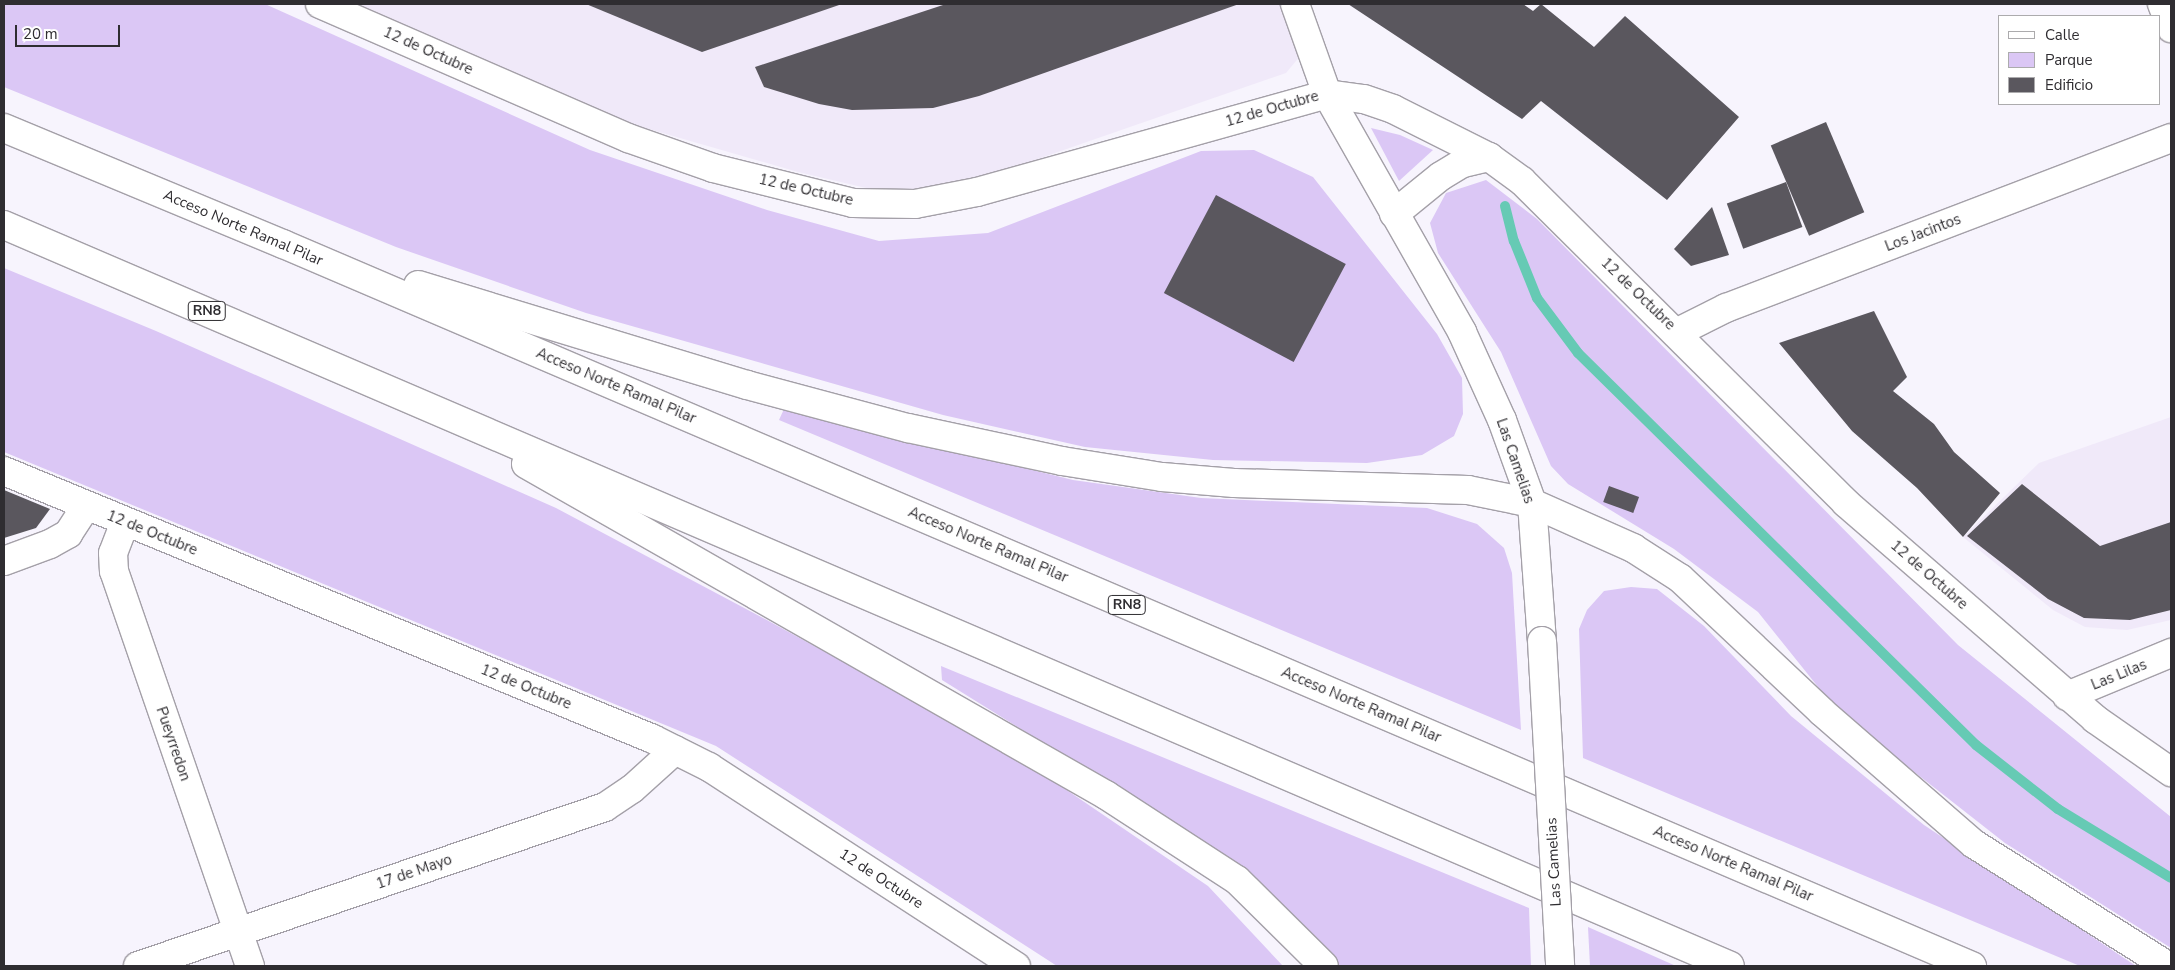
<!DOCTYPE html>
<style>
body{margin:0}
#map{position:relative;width:2175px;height:970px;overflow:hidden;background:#f7f4fd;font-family:"Nunito Sans",sans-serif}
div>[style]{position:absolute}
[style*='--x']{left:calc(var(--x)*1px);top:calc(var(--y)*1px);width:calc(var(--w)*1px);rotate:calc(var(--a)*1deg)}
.built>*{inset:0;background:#f0e9f9}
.green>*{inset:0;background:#dbc7f5}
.stream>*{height:10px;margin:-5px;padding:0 5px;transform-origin:5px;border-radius:5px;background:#66cab4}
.building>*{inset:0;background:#5a575e;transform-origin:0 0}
.roads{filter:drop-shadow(1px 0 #a4a0a8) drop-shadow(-1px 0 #a4a0a8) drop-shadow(0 1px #a4a0a8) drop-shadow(0 -1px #a4a0a8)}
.minor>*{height:28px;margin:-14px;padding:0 14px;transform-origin:14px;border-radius:14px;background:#fff}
.tertiary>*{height:28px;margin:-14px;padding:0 14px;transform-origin:14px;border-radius:14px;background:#fff}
.motorway>*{height:28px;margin:-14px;padding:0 14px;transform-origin:14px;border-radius:14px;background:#fff}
.bridges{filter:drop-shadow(1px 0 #a4a0a8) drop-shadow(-1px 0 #a4a0a8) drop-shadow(0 1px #a4a0a8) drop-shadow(0 -1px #a4a0a8)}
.tertiary-bridge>*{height:28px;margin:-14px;padding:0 14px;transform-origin:14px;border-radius:14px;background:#fff}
span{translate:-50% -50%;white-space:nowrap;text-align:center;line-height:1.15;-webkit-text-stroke:5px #fff;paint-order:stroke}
.shield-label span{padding:1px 4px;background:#fff;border:1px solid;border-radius:4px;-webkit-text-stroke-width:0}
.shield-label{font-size:14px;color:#2f2d31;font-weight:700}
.street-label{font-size:15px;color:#2f2d31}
.frame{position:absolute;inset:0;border:5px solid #2f2d31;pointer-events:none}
.legend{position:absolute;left:1998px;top:15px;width:162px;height:90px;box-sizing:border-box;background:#fff;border:1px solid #acabad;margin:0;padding:6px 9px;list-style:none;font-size:15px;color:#2f2d31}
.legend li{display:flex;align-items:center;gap:10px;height:25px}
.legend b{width:25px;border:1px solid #acabad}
.scale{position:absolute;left:15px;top:25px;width:105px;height:22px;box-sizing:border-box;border:2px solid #2f2d31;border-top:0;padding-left:6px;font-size:15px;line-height:18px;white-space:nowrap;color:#2f2d31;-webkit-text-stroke:4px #fff;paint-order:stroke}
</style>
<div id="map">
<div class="built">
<i style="clip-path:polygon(358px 4px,1287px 4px,1301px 55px,1286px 73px,974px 181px,929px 190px,879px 191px,798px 172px,635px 125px)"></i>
<i style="clip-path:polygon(2171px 417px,2171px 620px,2127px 630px,2085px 627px,2053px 610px,1963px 537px,2039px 463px)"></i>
</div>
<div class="green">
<i style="clip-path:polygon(4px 4px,265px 4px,590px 150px,767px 210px,879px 241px,988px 233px,1201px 151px,1254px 150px,1313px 177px,1437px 334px,1462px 378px,1463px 414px,1454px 436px,1422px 455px,1367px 463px,1213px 460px,1085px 447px,943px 415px,586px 313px,396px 247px,4px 87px)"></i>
<i style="clip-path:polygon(1371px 128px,1400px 135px,1433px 150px,1399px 181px)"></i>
<i style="clip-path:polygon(1486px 180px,1537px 219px,1958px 645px,2171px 817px,2171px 948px,2005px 843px,1839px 713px,1758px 612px,1674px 549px,1568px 484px,1551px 466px,1501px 352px,1438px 253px,1430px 223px,1446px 193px)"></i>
<i style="clip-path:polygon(4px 268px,156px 331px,556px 508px,765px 619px,1024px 761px,1208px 886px,1283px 966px,1057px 966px,716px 746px,4px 452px)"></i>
<i style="clip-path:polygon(784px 409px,1073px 480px,1201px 498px,1427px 508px,1477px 524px,1504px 548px,1512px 573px,1521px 730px,779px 420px)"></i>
<i style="clip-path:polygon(1631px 587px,1657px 589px,1704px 626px,1791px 716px,1924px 825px,2136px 966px,2080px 966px,1583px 758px,1579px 629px,1587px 610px,1604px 591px)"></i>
<i style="clip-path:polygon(941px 666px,1529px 908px,1531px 966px,1340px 966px,1232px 860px,942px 680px)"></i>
<i style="clip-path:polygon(1588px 927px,1676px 966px,1590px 966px)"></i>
</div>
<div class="stream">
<i style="--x:1505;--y:206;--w:36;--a:76"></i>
<i style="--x:1514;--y:241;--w:61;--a:68"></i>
<i style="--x:1537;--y:298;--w:69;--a:53.3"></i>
<i style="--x:1578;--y:353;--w:559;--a:44.56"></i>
<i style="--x:1976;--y:745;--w:104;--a:38"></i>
<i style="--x:2058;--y:809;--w:132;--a:31.4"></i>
</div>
<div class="building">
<i style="clip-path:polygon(586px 4px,842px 4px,702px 52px)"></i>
<i style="clip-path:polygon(946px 4px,1239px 4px,979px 96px,933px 108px,852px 110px,819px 104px,764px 87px,755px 67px)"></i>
<i style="clip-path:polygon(1348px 4px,1523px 4px,1533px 11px,1541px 4px,1594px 47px,1625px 16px,1739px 117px,1667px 200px,1541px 101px,1522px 119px)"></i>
<i style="left:1826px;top:122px;width:98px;height:60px;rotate:67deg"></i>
<i style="left:1786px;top:182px;width:48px;height:63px;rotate:70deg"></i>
<i style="left:1216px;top:195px;width:147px;height:111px;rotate:28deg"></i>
<i style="clip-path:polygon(1712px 207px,1729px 255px,1691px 266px,1674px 249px)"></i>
<i style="clip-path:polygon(1874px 311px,1907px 377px,1893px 391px,1934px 424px,1954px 452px,2000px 493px,1963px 537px,1917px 488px,1852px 431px,1779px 343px)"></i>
<i style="clip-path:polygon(2022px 484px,2100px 546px,2171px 522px,2171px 610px,2130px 620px,2084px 618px,2048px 599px,1967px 536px)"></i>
<i style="left:1609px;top:486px;width:32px;height:17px;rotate:20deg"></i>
<i style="clip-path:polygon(4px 490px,50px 509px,36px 528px,4px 538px)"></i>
</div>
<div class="roads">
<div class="minor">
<i style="--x:2162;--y:4;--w:26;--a:69"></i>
<i style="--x:1678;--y:332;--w:54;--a:-26.6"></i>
<i style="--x:1726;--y:308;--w:476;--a:-20.9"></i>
<i style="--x:125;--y:522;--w:33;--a:111"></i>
<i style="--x:113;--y:553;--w:18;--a:87"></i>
<i style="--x:114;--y:571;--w:418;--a:71"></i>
<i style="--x:4;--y:561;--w:49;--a:-20.3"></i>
<i style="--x:50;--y:544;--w:21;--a:-29"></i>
<i style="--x:68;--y:534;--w:33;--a:-57"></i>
<i style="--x:2067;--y:696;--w:113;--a:-22.5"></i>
<i style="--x:138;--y:966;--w:493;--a:-18.8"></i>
<i style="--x:605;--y:807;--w:32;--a:-34"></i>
<i style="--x:632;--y:789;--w:58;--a:-42.2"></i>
</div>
<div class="tertiary">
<i style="--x:320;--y:4;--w:336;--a:23.5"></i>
<i style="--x:628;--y:138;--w:90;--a:19.4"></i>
<i style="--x:713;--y:168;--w:144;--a:14"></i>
<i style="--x:853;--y:203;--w:62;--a:0.9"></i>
<i style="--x:915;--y:204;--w:63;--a:-11"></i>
<i style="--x:977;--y:192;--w:363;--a:-15.6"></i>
<i style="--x:1327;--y:94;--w:37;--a:8"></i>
<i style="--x:1364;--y:99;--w:31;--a:19"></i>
<i style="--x:1393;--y:109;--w:107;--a:26.6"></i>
<i style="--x:1489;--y:157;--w:41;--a:36"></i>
<i style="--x:1522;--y:181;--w:457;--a:44.8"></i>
<i style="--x:1846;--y:503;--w:330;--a:40.9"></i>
<i style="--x:2095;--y:719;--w:93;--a:34.9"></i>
<i style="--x:1295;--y:4;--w:96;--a:70.4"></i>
<i style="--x:1327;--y:94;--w:274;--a:60.4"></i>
<i style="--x:1462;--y:332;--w:97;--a:65.6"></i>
<i style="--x:1502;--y:420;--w:88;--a:70.1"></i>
<i style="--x:1532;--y:503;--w:138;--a:85.9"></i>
<i style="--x:1394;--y:214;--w:60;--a:-39"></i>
<i style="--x:1441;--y:176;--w:26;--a:-31"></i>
<i style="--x:1463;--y:163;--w:27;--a:-13"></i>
<i style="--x:4;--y:471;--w:702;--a:22.44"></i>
<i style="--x:653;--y:739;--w:63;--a:26.6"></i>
<i style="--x:709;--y:767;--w:366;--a:33"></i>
</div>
<div class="motorway">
<i style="--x:4;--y:128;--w:302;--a:22.6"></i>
<i style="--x:283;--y:244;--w:1837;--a:23.15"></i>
<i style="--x:4;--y:225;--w:1878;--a:23.23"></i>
<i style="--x:418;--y:285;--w:344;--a:16.9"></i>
<i style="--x:747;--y:385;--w:167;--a:15"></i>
<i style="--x:908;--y:428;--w:157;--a:12.1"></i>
<i style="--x:1062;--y:461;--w:101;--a:9.1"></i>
<i style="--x:1162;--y:477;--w:72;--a:4.8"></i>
<i style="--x:1234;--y:483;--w:234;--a:1.7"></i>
<i style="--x:1468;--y:490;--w:65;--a:11.5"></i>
<i style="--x:1532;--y:503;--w:111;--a:24"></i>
<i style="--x:1633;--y:548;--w:56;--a:32.6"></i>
<i style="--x:1680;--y:578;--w:195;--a:43.3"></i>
<i style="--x:1822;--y:712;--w:201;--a:41"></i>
<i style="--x:1974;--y:844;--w:229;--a:32.2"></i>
<i style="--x:526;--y:464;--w:668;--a:29.71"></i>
<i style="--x:1106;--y:795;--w:156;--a:33"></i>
<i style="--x:1237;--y:880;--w:122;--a:44.7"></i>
</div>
</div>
<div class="bridges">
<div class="tertiary-bridge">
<i style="--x:1542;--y:641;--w:325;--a:86.8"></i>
</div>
</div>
<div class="shield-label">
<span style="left:207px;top:311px">RN8</span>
<span style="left:1127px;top:605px">RN8</span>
</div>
<div class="street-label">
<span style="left:428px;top:51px;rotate:24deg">12 de Octubre</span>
<span style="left:1272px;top:109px;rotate:-16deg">12 de Octubre</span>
<span style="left:806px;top:190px;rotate:13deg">12 de Octubre</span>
<span style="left:243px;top:228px;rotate:23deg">Acceso Norte Ramal Pilar</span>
<span style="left:1923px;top:233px;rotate:-21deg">Los Jacintos</span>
<span style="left:1638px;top:294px;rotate:44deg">12 de Octubre</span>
<span style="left:616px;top:386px;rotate:23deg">Acceso Norte Ramal Pilar</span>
<span style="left:1515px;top:461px;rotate:71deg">Las Camelias</span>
<span style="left:152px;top:533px;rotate:22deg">12 de Octubre</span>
<span style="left:988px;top:545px;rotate:23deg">Acceso Norte Ramal Pilar</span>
<span style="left:1929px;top:575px;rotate:41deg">12 de Octubre</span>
<span style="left:2119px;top:675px;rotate:-22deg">Las Lilas</span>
<span style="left:526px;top:687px;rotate:22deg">12 de Octubre</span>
<span style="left:1361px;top:705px;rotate:23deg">Acceso Norte Ramal Pilar</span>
<span style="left:173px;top:744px;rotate:71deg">Pueyrredon</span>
<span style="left:1554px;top:862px;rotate:-93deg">Las Camelias</span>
<span style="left:1733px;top:864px;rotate:23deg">Acceso Norte Ramal Pilar</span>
<span style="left:414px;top:872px;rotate:-19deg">17 de Mayo</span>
<span style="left:881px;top:879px;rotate:33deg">12 de Octubre</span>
</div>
<div class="frame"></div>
<ul class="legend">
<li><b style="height:6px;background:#fff"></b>Calle</li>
<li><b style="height:14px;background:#dbc7f5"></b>Parque</li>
<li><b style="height:14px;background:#5a575e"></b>Edificio</li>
</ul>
<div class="scale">20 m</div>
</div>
